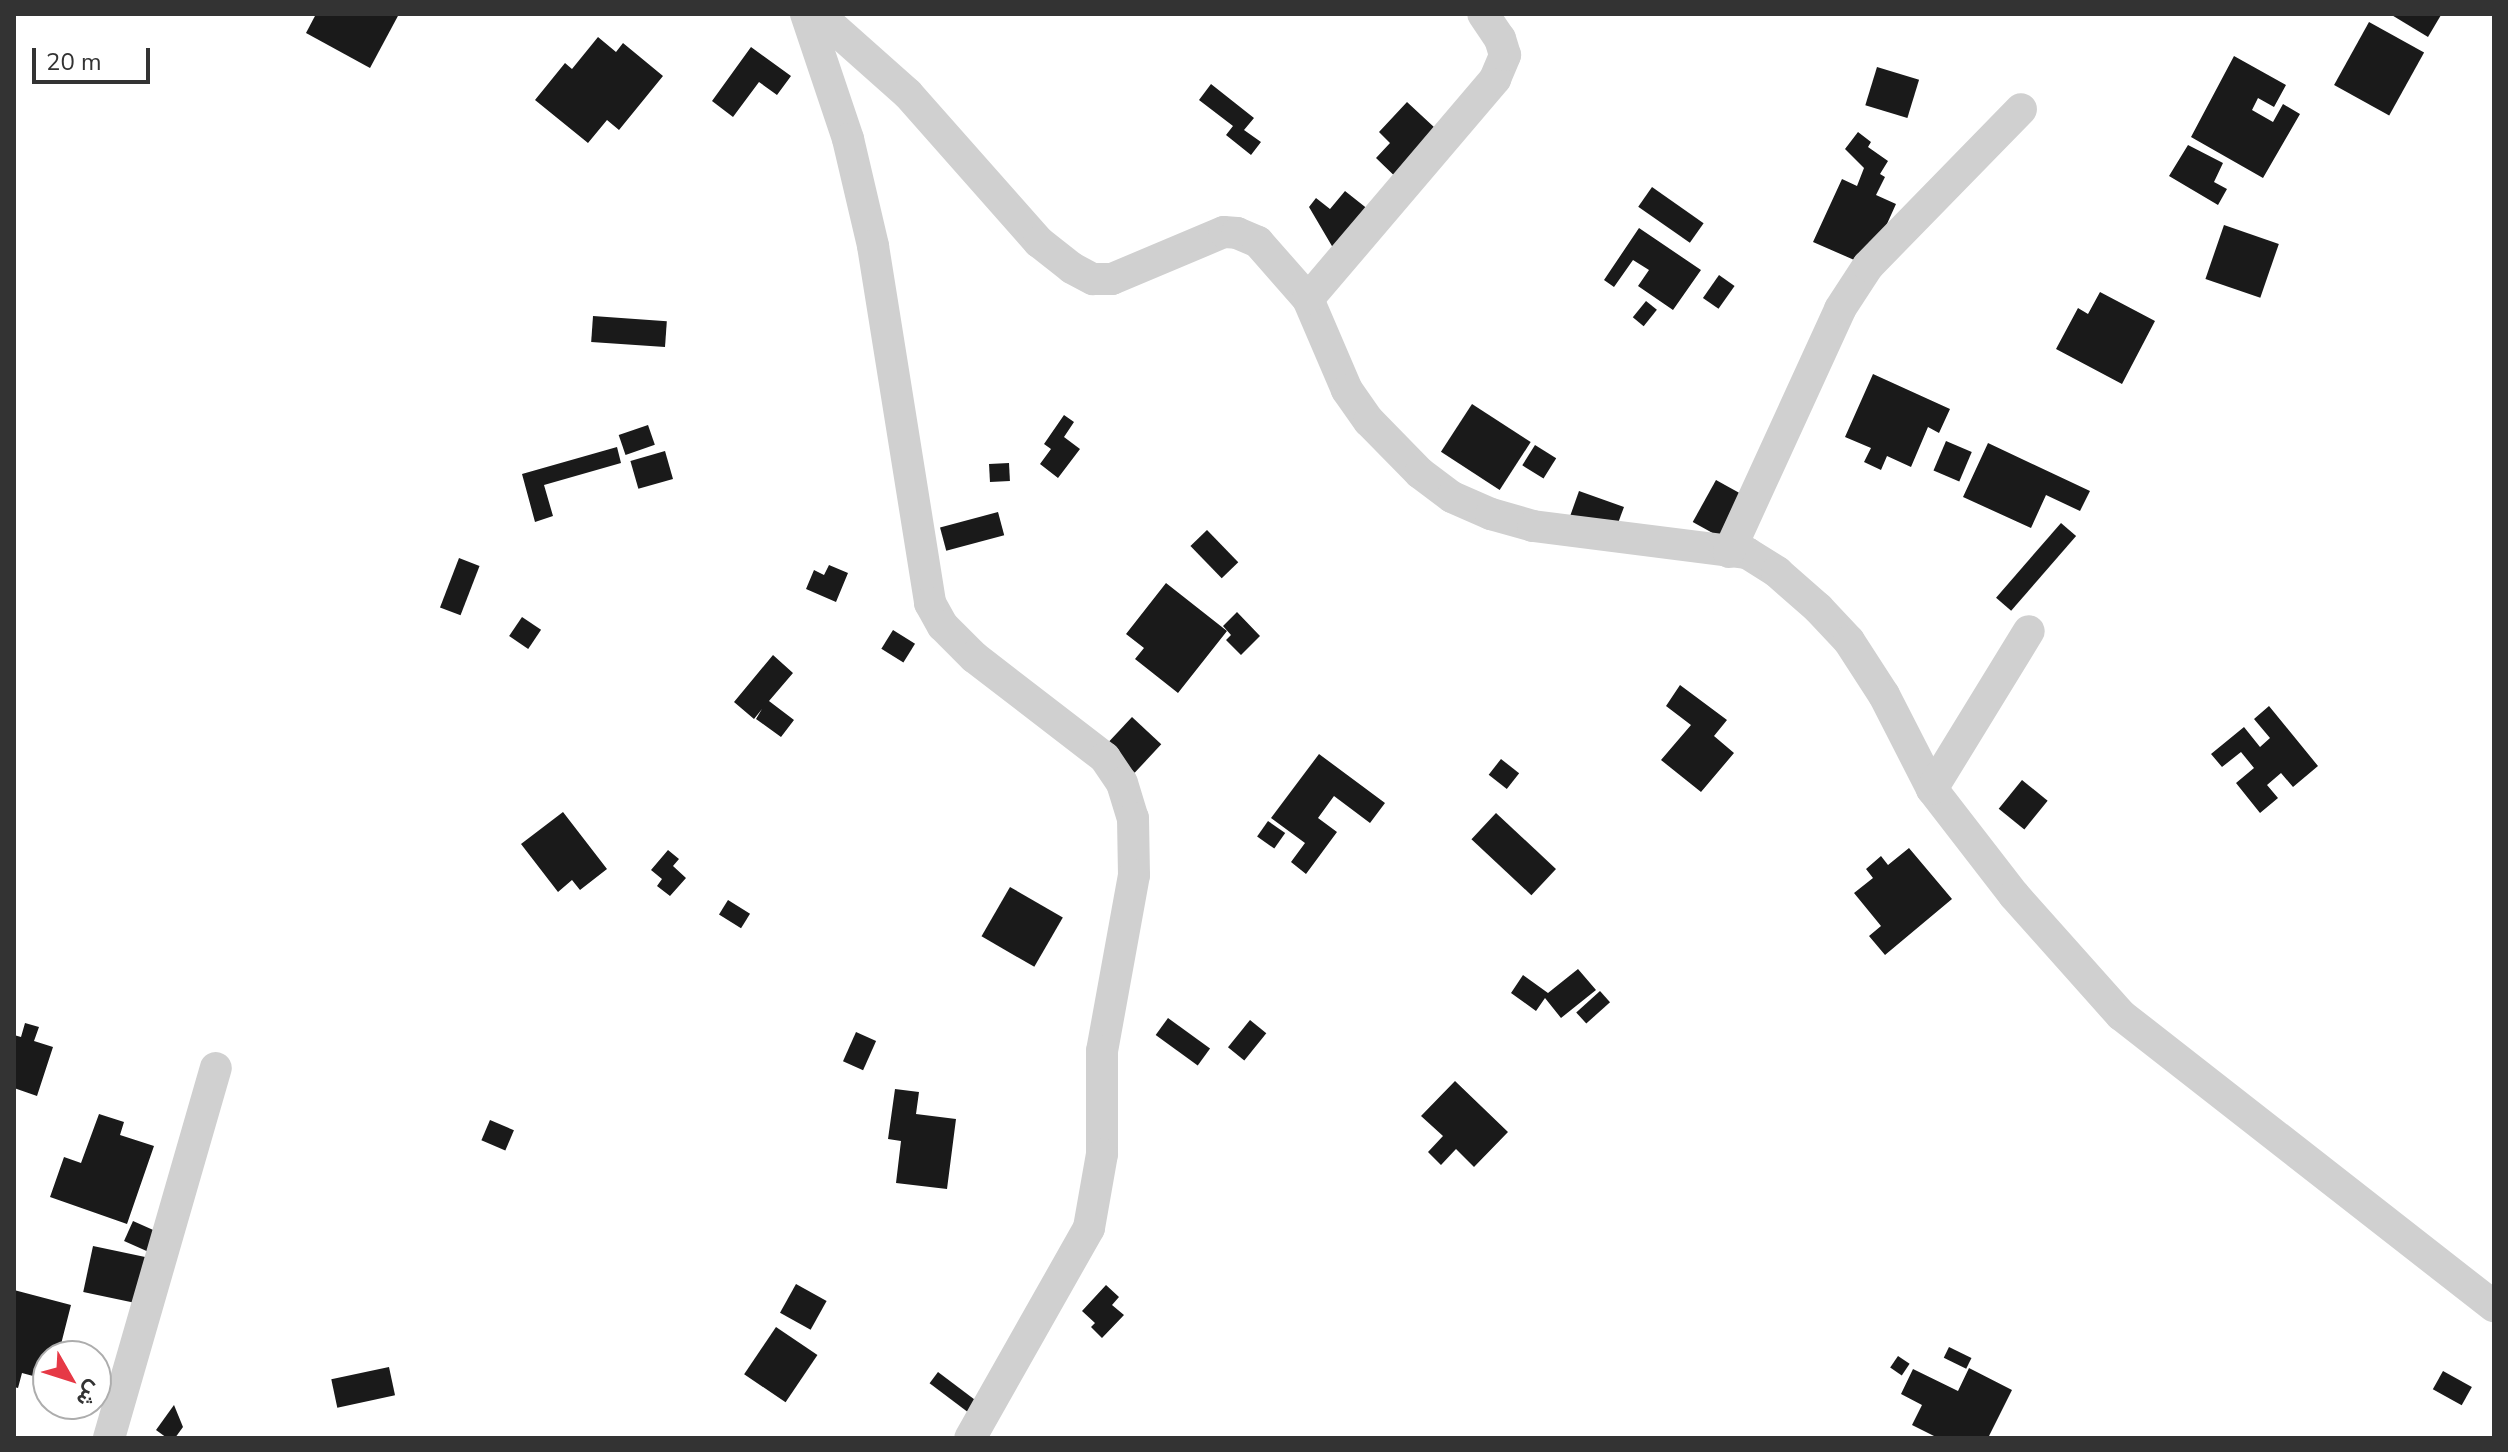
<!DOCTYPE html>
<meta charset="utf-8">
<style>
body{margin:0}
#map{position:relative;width:2508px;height:1452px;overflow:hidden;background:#fff;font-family:"Nunito Sans",Vazirmatn,sans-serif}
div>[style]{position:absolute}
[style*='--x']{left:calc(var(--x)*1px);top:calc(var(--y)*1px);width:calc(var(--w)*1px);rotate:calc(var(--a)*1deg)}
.building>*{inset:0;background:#1a1a1a;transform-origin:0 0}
.street>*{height:32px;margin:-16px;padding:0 16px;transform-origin:16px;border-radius:16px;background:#d0d0d0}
span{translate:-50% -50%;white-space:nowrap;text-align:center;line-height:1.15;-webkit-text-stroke:8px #fff;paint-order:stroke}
.frame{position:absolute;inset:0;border:16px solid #333;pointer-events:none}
.north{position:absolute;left:32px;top:1340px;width:80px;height:80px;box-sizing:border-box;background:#fff;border:2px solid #adadad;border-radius:50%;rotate:129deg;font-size:22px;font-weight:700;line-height:32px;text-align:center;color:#333}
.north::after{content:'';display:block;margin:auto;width:28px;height:36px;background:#e63946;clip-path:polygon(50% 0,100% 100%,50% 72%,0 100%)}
.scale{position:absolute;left:32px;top:48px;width:118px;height:36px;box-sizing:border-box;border:4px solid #333;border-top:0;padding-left:10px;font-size:24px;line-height:28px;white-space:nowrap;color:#333;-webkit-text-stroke:6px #fff;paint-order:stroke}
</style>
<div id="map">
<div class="building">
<i style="clip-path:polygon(316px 14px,399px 14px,370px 68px,306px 33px)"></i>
<i style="clip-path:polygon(2390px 14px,2439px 14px,2441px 15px,2428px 37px)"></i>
<i style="left:2369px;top:22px;width:63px;height:72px;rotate:29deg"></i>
<i style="clip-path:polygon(598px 37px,616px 52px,623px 43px,663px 76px,619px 130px,607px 120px,588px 143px,535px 100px,565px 63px,572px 69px)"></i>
<i style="clip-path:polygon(751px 47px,791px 76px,777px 95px,759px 82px,733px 117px,712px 101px)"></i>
<i style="clip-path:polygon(2234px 56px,2286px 85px,2274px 107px,2258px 98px,2252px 110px,2273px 122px,2283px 104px,2300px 114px,2263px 178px,2191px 137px)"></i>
<i style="left:1877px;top:67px;width:44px;height:40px;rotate:17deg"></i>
<i style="clip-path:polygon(1211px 84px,1254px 118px,1244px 130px,1261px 142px,1251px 155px,1226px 135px,1233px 126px,1199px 100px)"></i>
<i style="clip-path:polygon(1407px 102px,1449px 141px,1406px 187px,1376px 158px,1390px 143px,1379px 132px)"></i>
<i style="clip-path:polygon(1858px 132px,1871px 142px,1868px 147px,1888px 161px,1880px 174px,1885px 177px,1876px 195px,1896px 204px,1868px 266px,1813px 242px,1842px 179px,1857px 186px,1864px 168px,1845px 149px)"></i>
<i style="clip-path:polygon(2188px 145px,2223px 163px,2214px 182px,2227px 189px,2218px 205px,2169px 176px)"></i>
<i style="left:1652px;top:187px;width:63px;height:24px;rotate:35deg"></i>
<i style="clip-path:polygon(1345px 191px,1374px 214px,1339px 258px,1309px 207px,1316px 198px,1330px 209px)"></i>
<i style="left:2224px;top:225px;width:58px;height:57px;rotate:19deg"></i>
<i style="clip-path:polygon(1639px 228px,1701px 270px,1673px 310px,1638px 286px,1649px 270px,1633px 260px,1614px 287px,1604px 280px)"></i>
<i style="left:1719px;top:275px;width:19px;height:28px;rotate:35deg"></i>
<i style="clip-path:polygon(2100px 292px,2155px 321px,2122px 384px,2056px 349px,2078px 308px,2088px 314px)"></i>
<i style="left:1646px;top:301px;width:14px;height:21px;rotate:39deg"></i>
<i style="left:593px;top:316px;width:74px;height:26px;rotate:4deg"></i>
<i style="clip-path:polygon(1873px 374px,1950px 409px,1939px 433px,1928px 427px,1911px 467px,1887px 456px,1881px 470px,1864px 462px,1871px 448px,1845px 437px)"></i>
<i style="left:1472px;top:404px;width:70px;height:57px;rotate:33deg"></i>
<i style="clip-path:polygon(1064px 415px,1074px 422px,1064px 437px,1080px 449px,1058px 478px,1040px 464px,1051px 449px,1044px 444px)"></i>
<i style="left:648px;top:425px;width:21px;height:31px;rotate:71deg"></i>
<i style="left:1946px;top:441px;width:28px;height:32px;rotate:23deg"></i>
<i style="clip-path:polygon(1988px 443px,2090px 491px,2080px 511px,2046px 495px,2031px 528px,1963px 497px)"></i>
<i style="left:1535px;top:445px;width:25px;height:24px;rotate:32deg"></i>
<i style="clip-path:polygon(617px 447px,621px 463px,544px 485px,553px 516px,535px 522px,522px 474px)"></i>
<i style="left:665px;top:451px;width:29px;height:36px;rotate:74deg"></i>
<i style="left:1009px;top:463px;width:18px;height:20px;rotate:87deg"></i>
<i style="left:1716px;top:480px;width:48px;height:48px;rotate:29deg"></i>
<i style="clip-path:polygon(1579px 491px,1624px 507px,1611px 542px,1562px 539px)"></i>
<i style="left:998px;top:512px;width:24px;height:60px;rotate:75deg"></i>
<i style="left:2061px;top:523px;width:20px;height:99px;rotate:41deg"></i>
<i style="left:1207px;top:530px;width:45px;height:23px;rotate:46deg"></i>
<i style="left:459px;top:558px;width:22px;height:53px;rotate:21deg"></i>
<i style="clip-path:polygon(829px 565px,848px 573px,836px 602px,806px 589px,814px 570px,824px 575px)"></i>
<i style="clip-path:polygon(1166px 583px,1227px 631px,1178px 693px,1135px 659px,1144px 648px,1126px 634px)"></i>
<i style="clip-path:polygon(1237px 612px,1260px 636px,1241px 655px,1226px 640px,1231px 635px,1223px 626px)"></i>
<i style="left:522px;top:617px;width:23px;height:23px;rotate:34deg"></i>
<i style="left:893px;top:630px;width:26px;height:22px;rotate:32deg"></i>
<i style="clip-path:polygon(773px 655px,793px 673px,769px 701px,794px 720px,781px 737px,756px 719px,762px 709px,754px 719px,734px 702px)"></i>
<i style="clip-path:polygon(1680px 685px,1727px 720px,1714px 736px,1734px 753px,1701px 792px,1661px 760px,1691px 725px,1666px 706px)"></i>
<i style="clip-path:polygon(2269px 706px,2318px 766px,2293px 787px,2281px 773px,2267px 785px,2278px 798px,2260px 813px,2236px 783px,2254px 768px,2241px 752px,2222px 767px,2211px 754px,2244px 727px,2260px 747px,2270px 738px,2254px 719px)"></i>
<i style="left:1132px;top:717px;width:40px;height:39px;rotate:43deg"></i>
<i style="clip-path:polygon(1319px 754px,1385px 803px,1370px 823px,1334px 796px,1318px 818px,1337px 832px,1306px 874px,1291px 862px,1305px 843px,1271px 818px)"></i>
<i style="left:1501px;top:759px;width:23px;height:20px;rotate:38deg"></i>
<i style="left:2022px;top:780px;width:33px;height:37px;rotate:39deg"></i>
<i style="clip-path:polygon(563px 812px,607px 869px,580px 890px,572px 880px,558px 892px,521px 844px)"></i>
<i style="left:1496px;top:813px;width:82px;height:36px;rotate:43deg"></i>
<i style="left:1268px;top:821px;width:21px;height:19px;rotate:35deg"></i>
<i style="clip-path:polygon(1909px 848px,1952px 899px,1885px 955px,1869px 936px,1881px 926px,1854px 893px,1873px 878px,1866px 869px,1881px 856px,1888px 865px)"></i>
<i style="clip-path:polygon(668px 850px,679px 859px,673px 866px,686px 878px,670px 896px,657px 886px,662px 879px,651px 870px)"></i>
<i style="left:1010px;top:887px;width:61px;height:57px;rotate:30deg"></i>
<i style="left:728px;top:900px;width:26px;height:17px;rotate:32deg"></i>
<i style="clip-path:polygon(1578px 969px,1596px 990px,1561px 1018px,1545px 998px,1536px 1011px,1511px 993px,1523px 975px,1548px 993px)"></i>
<i style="left:1600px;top:991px;width:15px;height:32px;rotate:48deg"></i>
<i style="left:1168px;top:1018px;width:52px;height:21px;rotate:36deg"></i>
<i style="left:1250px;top:1020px;width:21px;height:35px;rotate:39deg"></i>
<i style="clip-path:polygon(25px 1023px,39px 1027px,34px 1041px,53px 1047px,37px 1096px,14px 1088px,14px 1035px,21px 1037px)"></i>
<i style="left:856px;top:1032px;width:22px;height:32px;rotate:24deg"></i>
<i style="clip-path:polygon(1455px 1081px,1508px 1132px,1474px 1167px,1456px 1149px,1441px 1165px,1428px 1152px,1443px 1136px,1421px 1116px)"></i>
<i style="clip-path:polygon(895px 1089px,919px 1092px,916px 1114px,956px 1119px,947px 1189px,896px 1183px,901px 1141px,888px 1139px)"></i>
<i style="clip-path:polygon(99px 1114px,124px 1122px,120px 1135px,154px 1146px,127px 1224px,50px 1197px,64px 1157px,81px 1163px)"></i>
<i style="left:490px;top:1120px;width:26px;height:22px;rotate:23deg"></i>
<i style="left:133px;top:1221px;width:32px;height:22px;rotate:24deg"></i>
<i style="left:93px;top:1246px;width:57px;height:47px;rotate:12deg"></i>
<i style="left:796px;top:1284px;width:35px;height:33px;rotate:29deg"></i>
<i style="clip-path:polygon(1106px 1285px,1119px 1297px,1112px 1305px,1124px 1315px,1102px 1338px,1091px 1327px,1095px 1323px,1082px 1311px)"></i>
<i style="clip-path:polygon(14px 1290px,71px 1305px,58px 1356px,48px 1356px,48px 1380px,22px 1373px,18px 1388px,14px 1387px)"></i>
<i style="left:776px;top:1327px;width:50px;height:57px;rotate:34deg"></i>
<i style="left:1949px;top:1347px;width:25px;height:12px;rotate:26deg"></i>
<i style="left:1898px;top:1356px;width:14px;height:14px;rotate:34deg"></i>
<i style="left:389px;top:1367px;width:29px;height:59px;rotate:78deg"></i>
<i style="clip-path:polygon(1969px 1368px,2012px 1390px,1988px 1438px,1938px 1438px,1912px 1425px,1922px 1405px,1901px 1394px,1913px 1369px,1958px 1391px)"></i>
<i style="left:2443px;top:1371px;width:33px;height:21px;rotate:29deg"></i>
<i style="left:938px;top:1372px;width:49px;height:14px;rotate:37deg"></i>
<i style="clip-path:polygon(174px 1405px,183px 1427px,175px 1438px,167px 1438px,156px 1430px)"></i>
</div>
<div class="street">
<i style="--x:806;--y:14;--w:132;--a:71.4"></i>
<i style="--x:848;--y:139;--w:110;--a:76.8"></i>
<i style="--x:873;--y:246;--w:362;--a:80.9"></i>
<i style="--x:930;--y:603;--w:26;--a:61"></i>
<i style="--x:943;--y:626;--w:44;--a:45"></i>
<i style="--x:974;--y:657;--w:165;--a:37.6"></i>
<i style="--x:1105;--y:758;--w:30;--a:56"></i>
<i style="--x:1122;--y:783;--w:37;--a:73"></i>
<i style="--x:1133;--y:818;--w:57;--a:89"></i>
<i style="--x:1134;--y:875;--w:179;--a:100.3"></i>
<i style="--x:1102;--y:1051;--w:103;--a:90"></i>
<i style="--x:1102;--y:1154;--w:75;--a:100"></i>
<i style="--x:1089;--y:1228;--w:241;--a:119.5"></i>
<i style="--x:818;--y:14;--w:120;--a:41.6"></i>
<i style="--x:908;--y:94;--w:198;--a:48.5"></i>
<i style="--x:1039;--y:242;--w:42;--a:38.2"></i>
<i style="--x:1072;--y:268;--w:24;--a:28"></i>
<i style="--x:1093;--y:279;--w:19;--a:0"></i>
<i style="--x:1112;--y:279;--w:121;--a:-22.8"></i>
<i style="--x:1224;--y:232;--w:13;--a:4"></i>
<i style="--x:1237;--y:233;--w:23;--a:23"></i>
<i style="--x:1258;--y:242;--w:76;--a:48.7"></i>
<i style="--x:1308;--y:299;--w:99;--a:66.8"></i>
<i style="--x:1347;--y:390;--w:38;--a:55"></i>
<i style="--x:1369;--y:421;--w:73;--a:45.6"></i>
<i style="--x:1420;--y:473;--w:40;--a:37"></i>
<i style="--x:1452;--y:497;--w:43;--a:23.6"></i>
<i style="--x:1491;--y:514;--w:44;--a:15.9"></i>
<i style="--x:1533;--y:526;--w:216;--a:7.2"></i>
<i style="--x:1747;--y:553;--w:36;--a:32"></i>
<i style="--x:1777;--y:572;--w:55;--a:41.3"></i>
<i style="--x:1818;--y:608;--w:45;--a:46.8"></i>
<i style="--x:1849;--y:641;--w:64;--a:57.1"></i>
<i style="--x:1884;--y:695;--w:106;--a:62.9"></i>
<i style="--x:1932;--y:789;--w:134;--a:52.3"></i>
<i style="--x:2014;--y:895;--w:161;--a:48.3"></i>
<i style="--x:2121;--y:1015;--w:473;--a:38"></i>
<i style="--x:1308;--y:299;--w:289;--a:-49.6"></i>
<i style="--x:1495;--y:79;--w:26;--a:-67"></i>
<i style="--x:1505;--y:55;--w:17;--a:-107"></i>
<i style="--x:1500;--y:39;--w:30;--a:-124"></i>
<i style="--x:1729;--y:552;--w:267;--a:-65.4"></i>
<i style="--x:1840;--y:309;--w:51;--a:-56.9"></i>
<i style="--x:1868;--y:266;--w:219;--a:-45.7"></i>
<i style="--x:1932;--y:789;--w:185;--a:-58.5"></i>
<i style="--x:109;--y:1438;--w:385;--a:-73.9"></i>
</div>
<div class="frame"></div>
<div class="north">ش</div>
<div class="scale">20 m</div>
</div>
